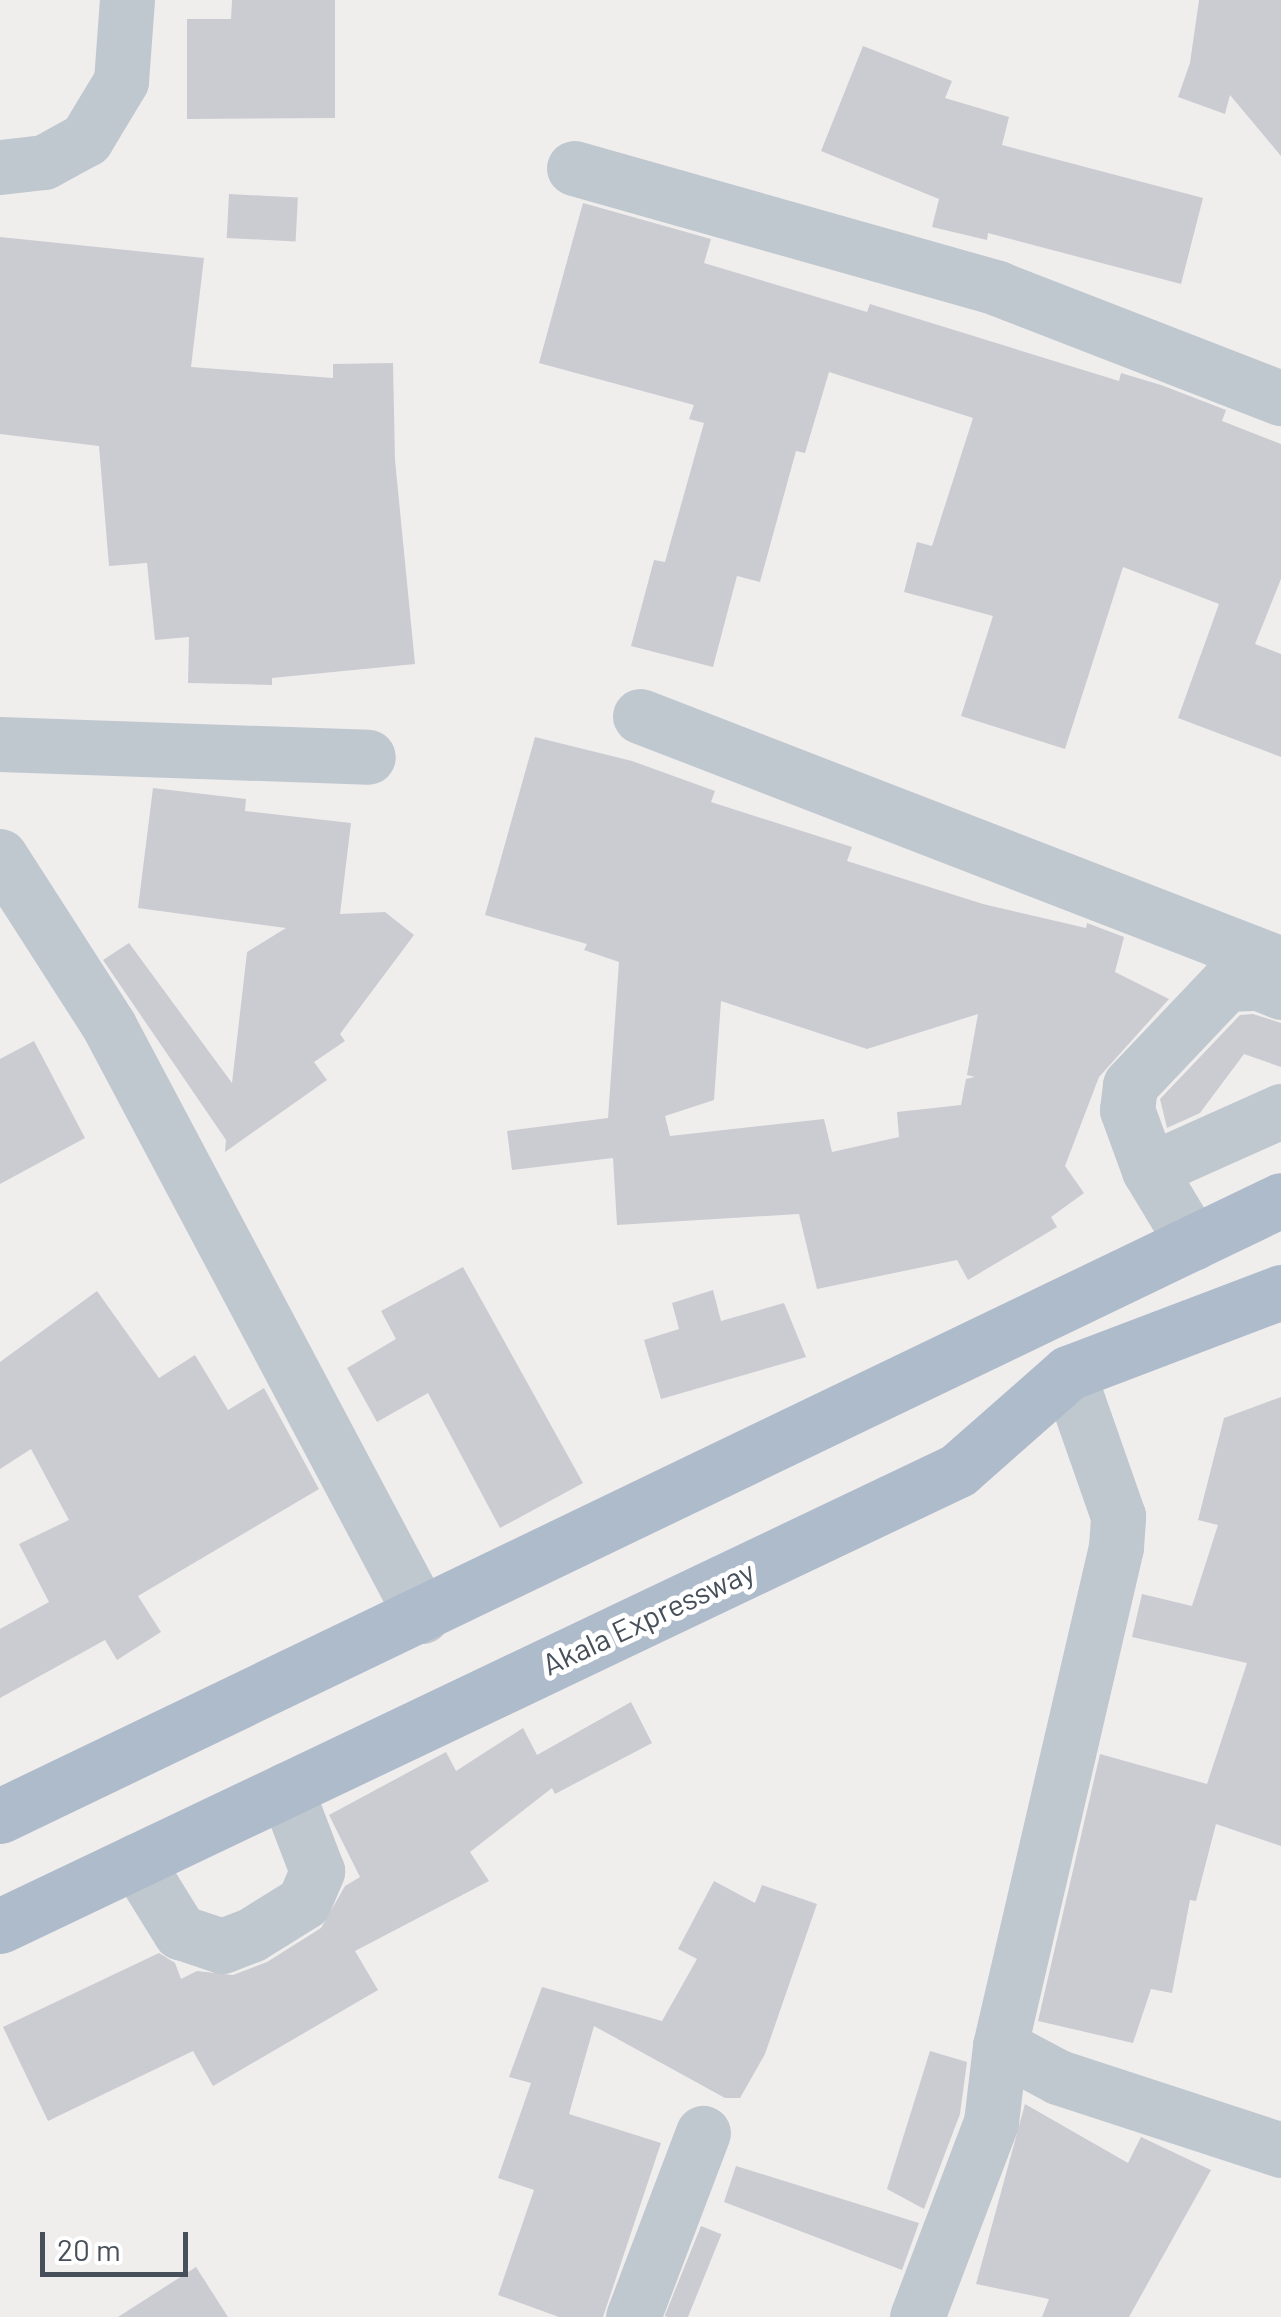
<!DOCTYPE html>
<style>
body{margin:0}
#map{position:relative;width:1281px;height:2317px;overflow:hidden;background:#f0eded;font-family:Barlow,sans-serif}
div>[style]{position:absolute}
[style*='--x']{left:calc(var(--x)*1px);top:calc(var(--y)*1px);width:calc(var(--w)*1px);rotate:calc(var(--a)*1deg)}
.building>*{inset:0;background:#caccd2;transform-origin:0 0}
.minor>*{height:55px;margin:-27.5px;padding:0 27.5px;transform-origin:27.5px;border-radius:27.5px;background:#bfc7cf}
.major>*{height:55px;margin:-27.5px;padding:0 27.5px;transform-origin:27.5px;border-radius:27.5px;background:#aebbcb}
span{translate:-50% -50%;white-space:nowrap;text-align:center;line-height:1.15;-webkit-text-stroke:10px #fff;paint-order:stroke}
.street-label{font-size:30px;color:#47505a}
.scale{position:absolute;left:40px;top:2232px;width:148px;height:45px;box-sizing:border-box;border:5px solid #47505a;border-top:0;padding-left:12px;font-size:30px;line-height:35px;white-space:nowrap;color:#47505a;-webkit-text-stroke:8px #fff;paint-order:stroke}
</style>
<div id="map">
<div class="building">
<i style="clip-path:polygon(232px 0,335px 0,335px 118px,187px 119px,187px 19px,231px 19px)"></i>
<i style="clip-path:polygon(1199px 0,1281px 0,1281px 156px,1230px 95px,1225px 114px,1178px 97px,1190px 63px)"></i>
<i style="clip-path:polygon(863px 46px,952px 81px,945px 98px,1009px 117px,1002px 145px,1203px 198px,1181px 284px,988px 233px,987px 240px,932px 227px,939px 199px,821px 151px)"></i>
<i style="left:229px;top:194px;width:69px;height:44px;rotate:3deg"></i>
<i style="clip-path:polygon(583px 203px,711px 239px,704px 263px,867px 312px,870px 304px,1119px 381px,1121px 373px,1161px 385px,1226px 410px,1222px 421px,1281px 444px,1281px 579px,1255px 644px,1281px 654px,1281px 757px,1178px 718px,1219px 604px,1123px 567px,1065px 749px,961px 716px,993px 616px,904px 592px,917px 542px,932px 546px,973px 418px,829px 372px,805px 453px,796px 451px,760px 582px,737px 576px,713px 667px,631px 646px,654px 560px,665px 562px,704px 423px,689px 419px,694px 405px,539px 363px)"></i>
<i style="clip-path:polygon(0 237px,204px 258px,191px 367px,333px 378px,333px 364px,393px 363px,395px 460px,415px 664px,272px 678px,272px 685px,188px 683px,189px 637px,155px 640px,147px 563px,109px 566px,99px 446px,0 434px)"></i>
<i style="clip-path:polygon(evenodd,535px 737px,632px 761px,715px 791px,711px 802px,852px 847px,847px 861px,983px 904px,1086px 928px,1087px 923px,1124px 937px,1115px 972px,1169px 999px,1099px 1077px,1065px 1166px,1084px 1193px,1051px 1217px,1057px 1227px,968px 1280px,957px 1260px,817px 1289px,799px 1214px,617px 1225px,613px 1158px,512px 1170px,507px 1131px,608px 1118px,619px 962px,584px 950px,587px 944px,485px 915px,535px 737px,721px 1001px,867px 1049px,978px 1014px,967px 1075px,975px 1077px,966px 1079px,961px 1105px,897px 1112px,899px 1137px,832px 1152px,824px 1119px,670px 1136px,665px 1116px,714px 1100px,721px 1001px)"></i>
<i style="clip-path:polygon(153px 788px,246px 799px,245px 811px,351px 823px,340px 914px,385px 912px,414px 935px,340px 1034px,345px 1041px,314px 1062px,327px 1080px,225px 1152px,226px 1140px,103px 960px,129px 943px,232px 1083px,247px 952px,286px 928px,138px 908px)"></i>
<i style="clip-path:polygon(1253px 1014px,1281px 1023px,1281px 1067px,1244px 1054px,1200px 1113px,1167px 1128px,1160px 1099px,1240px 1015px)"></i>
<i style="clip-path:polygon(34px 1041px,85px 1138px,0 1184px,0 1059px)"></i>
<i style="clip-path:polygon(463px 1267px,583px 1483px,500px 1528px,428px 1393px,377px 1422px,347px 1368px,396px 1339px,381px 1311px)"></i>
<i style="clip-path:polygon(713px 1290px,721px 1321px,784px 1303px,806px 1357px,661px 1399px,644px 1340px,679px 1329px,672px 1303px)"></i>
<i style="clip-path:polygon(97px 1291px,159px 1378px,195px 1355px,228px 1410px,264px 1388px,319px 1489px,138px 1596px,161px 1632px,117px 1660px,105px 1640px,0 1698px,0 1629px,49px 1602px,19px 1544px,69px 1520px,31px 1449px,0 1469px,0 1362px)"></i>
<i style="clip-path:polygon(1281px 1397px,1281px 1846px,1216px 1824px,1196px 1901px,1190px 1900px,1172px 1993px,1151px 1989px,1133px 2043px,1038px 2021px,1100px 1754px,1207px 1784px,1247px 1663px,1132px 1637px,1142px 1594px,1192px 1606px,1218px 1525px,1198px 1520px,1224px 1418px)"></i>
<i style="clip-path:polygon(631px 1702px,652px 1743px,555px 1794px,552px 1788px,470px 1852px,489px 1881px,355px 1951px,378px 1990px,213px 2086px,193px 2051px,48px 2121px,3px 2027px,159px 1953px,175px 1963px,181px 1979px,197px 1971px,233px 1975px,267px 1962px,321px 1928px,345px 1886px,360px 1877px,329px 1815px,446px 1752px,456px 1771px,523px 1728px,537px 1755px)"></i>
<i style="clip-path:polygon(714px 1881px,755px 1903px,762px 1885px,817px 1904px,765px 2054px,740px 2098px,725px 2098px,594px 2026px,569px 2114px,661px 2143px,603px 2317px,559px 2317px,498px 2295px,534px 2190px,498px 2178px,531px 2083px,509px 2077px,542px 1987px,662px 2021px,697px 1959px,678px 1949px)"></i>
<i style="clip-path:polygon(930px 2051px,967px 2062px,960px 2114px,924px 2209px,887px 2189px)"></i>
<i style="clip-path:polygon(1025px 2104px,1128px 2163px,1141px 2137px,1211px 2170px,1129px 2317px,1042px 2317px,1049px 2299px,976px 2284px)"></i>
<i style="clip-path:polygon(736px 2166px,919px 2223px,902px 2270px,724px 2202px)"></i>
<i style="left:701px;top:2226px;width:22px;height:97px;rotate:22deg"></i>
<i style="clip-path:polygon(196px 2267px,228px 2317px,118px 2317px)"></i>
</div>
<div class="minor">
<i style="--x:0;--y:167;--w:44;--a:-6.5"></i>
<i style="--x:44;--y:162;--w:48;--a:-28.7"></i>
<i style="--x:86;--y:139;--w:68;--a:-58.9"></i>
<i style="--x:121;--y:81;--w:81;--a:-85.8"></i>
<i style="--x:574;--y:168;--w:440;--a:15.8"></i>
<i style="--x:997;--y:288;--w:305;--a:21.2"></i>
<i style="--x:640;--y:716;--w:687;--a:21.15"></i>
<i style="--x:0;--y:744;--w:368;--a:2"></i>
<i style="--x:0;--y:856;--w:202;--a:57.3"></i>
<i style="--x:109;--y:1026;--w:668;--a:62.05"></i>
<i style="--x:1149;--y:1170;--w:64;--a:-110.1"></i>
<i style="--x:1127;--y:1110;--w:25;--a:-83"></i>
<i style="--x:1130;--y:1085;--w:139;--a:-46.5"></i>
<i style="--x:1226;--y:984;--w:33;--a:-2"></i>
<i style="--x:1259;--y:983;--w:24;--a:22"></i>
<i style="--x:1193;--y:1243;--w:85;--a:-121.1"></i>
<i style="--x:1149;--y:1170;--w:145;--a:-24.1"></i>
<i style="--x:136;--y:1861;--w:84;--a:58.2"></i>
<i style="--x:180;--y:1932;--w:44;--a:18.4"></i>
<i style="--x:222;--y:1946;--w:31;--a:-21"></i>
<i style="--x:251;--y:1935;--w:62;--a:-31.9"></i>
<i style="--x:304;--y:1902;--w:34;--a:-67"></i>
<i style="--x:317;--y:1871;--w:87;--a:-110.9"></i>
<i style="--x:1000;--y:2046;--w:512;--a:-76.91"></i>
<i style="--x:1116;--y:1547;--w:31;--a:-86"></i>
<i style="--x:1118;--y:1516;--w:151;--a:-109.3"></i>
<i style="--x:633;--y:2317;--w:197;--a:-69.2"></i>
<i style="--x:917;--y:2317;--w:209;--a:-69.2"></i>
<i style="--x:991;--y:2122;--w:77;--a:-83.2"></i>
<i style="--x:1000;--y:2046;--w:66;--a:28.1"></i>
<i style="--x:1058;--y:2077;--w:235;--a:18.1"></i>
</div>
<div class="major">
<i style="--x:0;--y:1816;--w:1421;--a:-25.68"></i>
<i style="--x:0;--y:1926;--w:1061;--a:-25.45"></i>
<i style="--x:958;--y:1470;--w:147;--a:-41.4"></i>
<i style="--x:1068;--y:1373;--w:228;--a:-20.8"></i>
</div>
<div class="street-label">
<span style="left:648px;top:1617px;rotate:-25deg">Akala Expressway</span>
</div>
<div class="scale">20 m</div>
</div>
